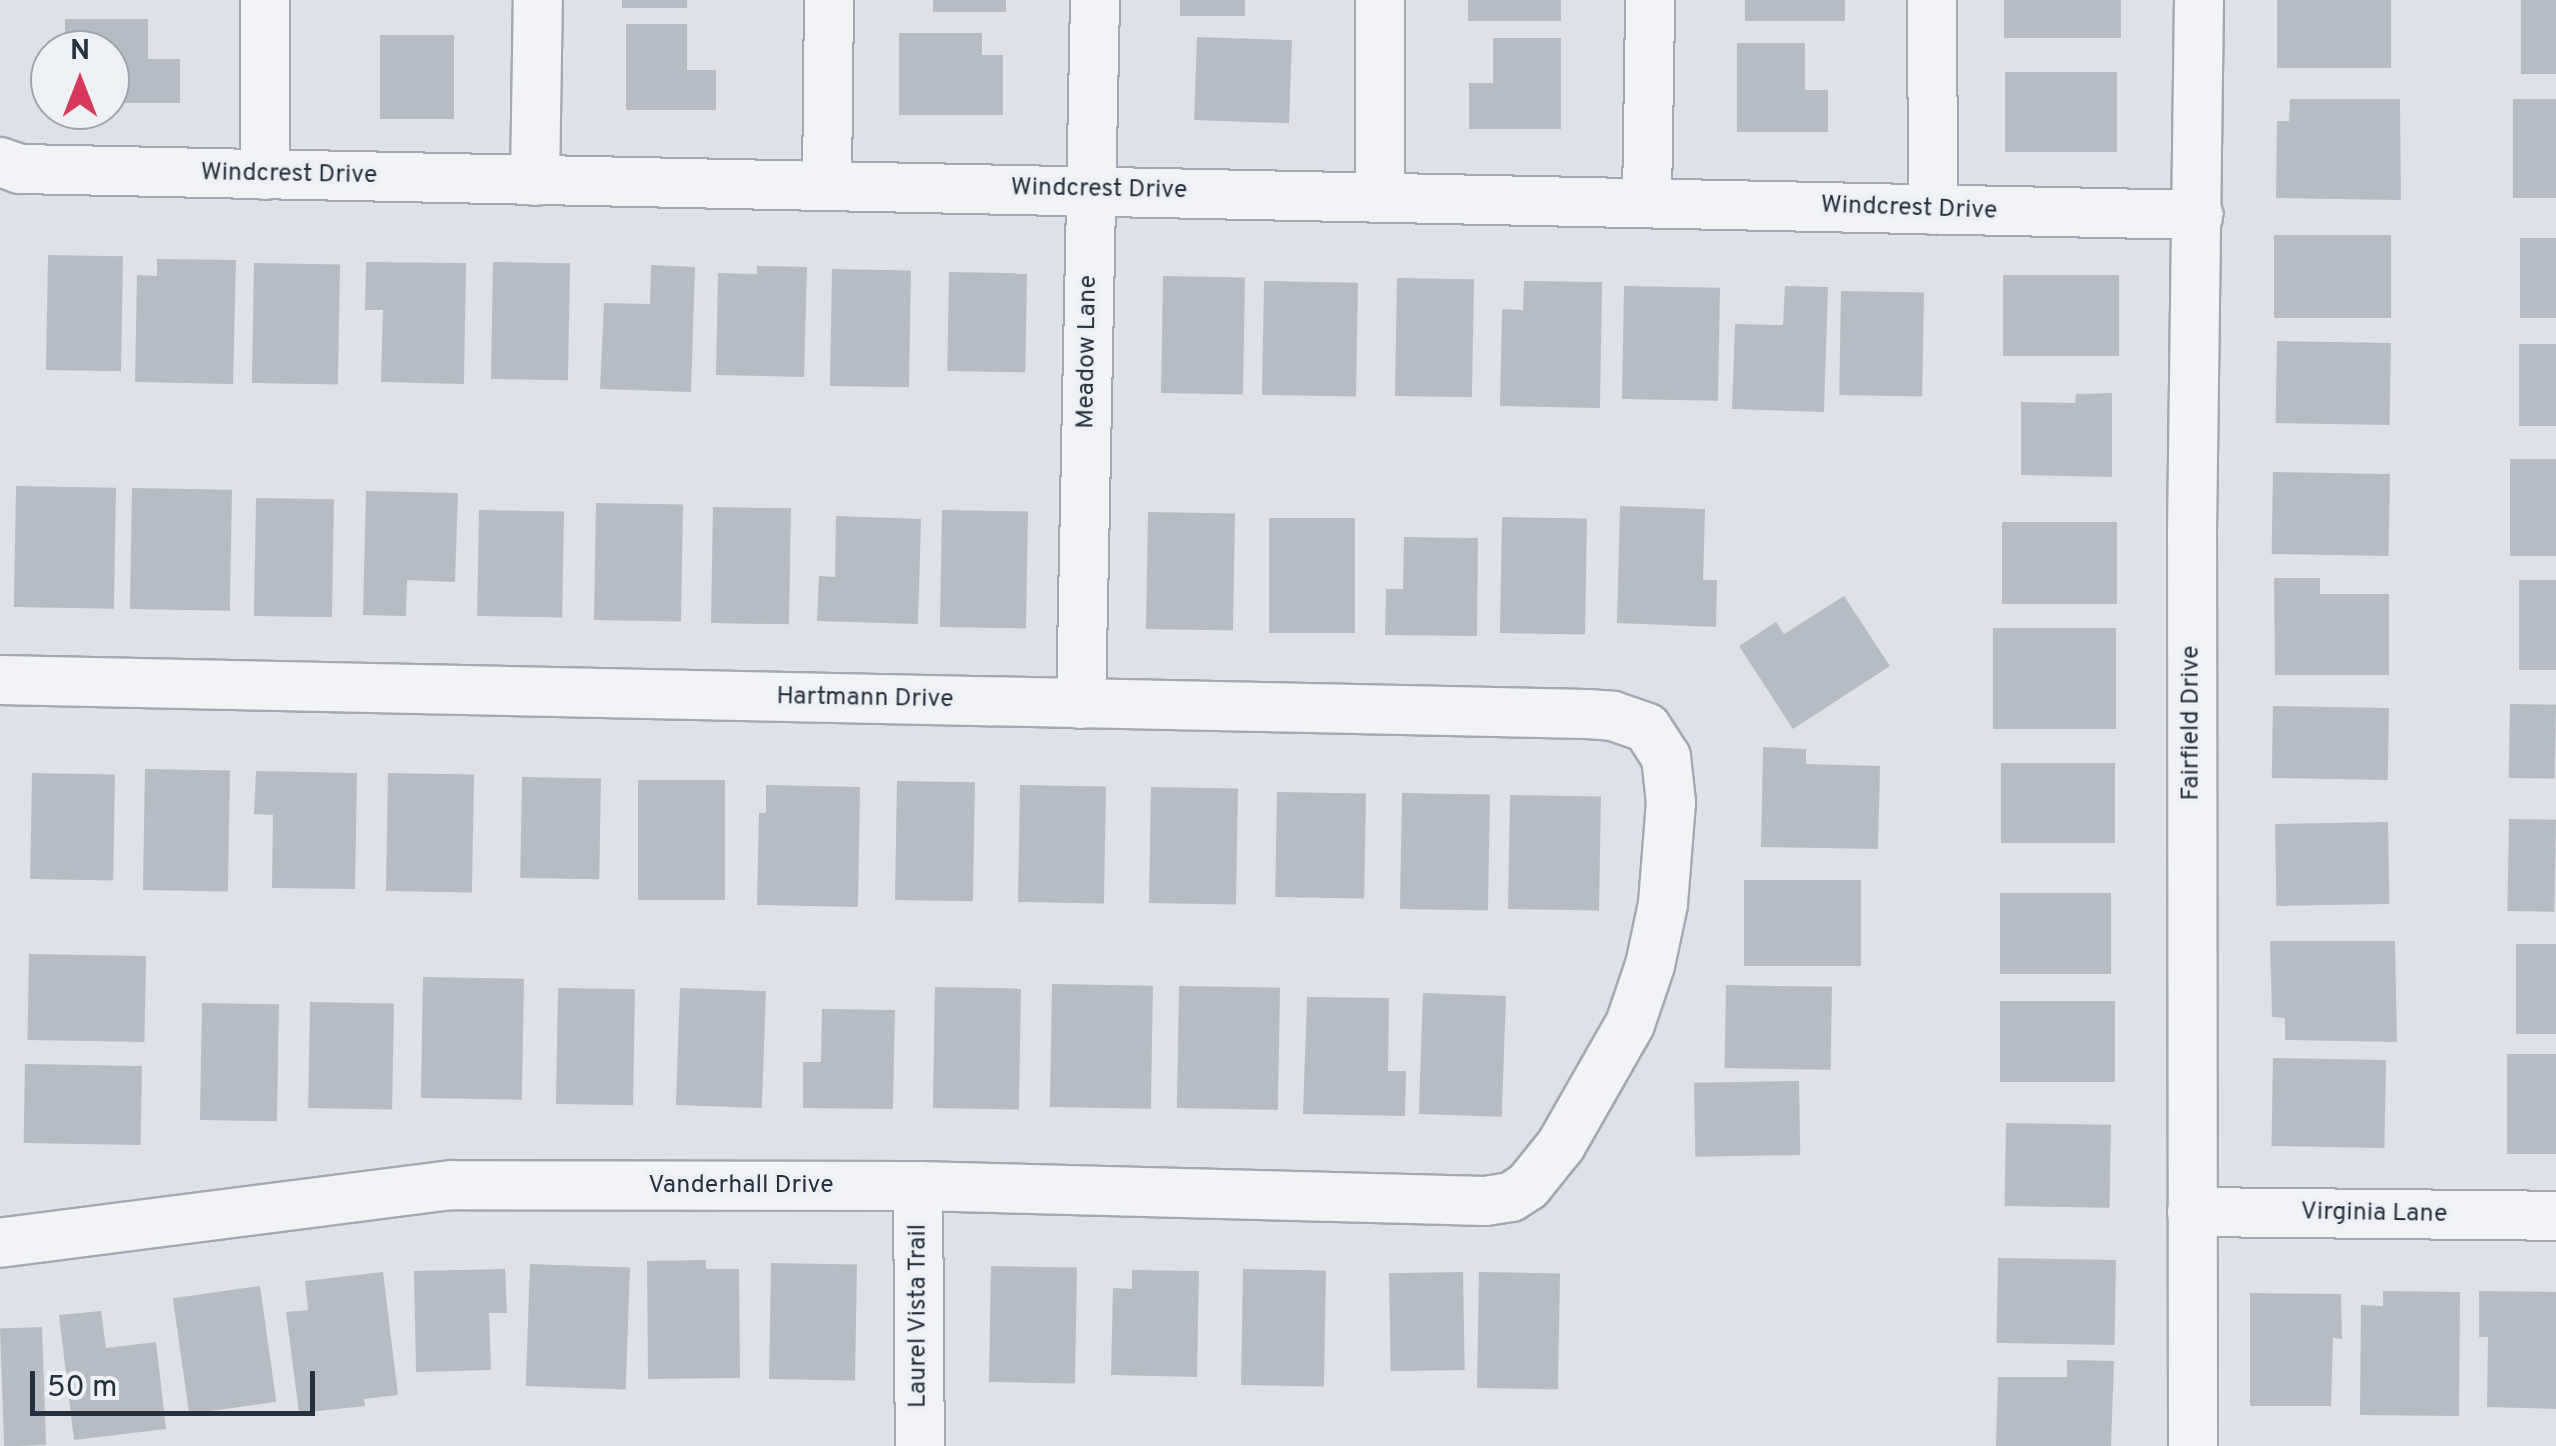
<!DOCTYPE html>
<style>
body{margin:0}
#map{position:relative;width:2556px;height:1446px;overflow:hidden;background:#dee2e8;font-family:Overpass,sans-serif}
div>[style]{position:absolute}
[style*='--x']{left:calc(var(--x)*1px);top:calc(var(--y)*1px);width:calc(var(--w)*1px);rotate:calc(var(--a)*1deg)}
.building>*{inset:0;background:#b5bcc5;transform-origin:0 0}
.roads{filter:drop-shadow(2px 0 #a3a9b2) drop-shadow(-2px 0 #a3a9b2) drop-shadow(0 2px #a3a9b2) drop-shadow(0 -2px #a3a9b2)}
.minor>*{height:48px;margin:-24px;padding:0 24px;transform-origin:24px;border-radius:24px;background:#f1f3f6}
span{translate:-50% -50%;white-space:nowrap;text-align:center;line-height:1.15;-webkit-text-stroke:8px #edf1f6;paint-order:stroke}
.street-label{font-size:25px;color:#263140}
.north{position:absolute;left:30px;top:30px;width:100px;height:100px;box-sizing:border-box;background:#edf1f6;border:2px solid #9da4ad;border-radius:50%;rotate:0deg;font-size:28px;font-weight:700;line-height:40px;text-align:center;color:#263140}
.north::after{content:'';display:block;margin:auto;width:35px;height:45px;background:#d63a5a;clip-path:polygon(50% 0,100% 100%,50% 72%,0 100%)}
.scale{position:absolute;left:30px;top:1371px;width:285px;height:45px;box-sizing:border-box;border:5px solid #263140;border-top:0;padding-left:12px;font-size:30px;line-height:35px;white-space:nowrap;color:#263140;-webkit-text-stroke:8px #edf1f6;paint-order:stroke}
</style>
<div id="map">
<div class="building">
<i style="left:622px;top:0;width:65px;height:8px"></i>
<i style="left:933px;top:0;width:73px;height:12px"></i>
<i style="left:1180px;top:0;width:65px;height:16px"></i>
<i style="left:1468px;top:0;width:93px;height:21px"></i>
<i style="left:1745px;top:0;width:100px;height:21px"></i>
<i style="left:2004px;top:0;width:117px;height:38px"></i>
<i style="left:2277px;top:0;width:114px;height:68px"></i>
<i style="left:2521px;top:0;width:35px;height:74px"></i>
<i style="clip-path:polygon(65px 19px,148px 19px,148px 59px,180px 59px,180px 103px,110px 103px,110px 50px,65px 50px)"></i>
<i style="clip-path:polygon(626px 24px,687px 24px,687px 70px,716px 70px,716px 110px,626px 110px)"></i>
<i style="clip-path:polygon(899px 33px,982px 33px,982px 55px,1003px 55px,1003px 115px,899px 115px)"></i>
<i style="left:380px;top:35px;width:74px;height:84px"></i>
<i style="left:1197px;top:37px;width:95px;height:83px;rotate:2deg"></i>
<i style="clip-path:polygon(1493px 38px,1561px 38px,1561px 129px,1469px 129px,1469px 83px,1493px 83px)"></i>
<i style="clip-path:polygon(1737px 43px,1805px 43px,1805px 90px,1828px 90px,1828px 132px,1737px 132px)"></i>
<i style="left:2005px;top:72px;width:112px;height:80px"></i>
<i style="clip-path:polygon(2290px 99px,2400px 99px,2401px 200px,2276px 198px,2277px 121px,2289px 121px)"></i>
<i style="left:2513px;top:99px;width:43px;height:99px"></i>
<i style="left:2274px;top:235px;width:117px;height:83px"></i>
<i style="left:2520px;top:238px;width:36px;height:80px"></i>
<i style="left:48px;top:255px;width:75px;height:115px;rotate:1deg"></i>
<i style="clip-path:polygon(157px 259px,236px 260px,233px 384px,135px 382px,137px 275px,157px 276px)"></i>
<i style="clip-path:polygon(366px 262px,466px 263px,464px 384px,381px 382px,383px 310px,365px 310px)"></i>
<i style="left:493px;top:262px;width:77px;height:117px;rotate:1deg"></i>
<i style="left:254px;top:263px;width:86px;height:120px;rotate:1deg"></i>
<i style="clip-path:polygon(651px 265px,695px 267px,691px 392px,600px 389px,604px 303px,650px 304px)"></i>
<i style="clip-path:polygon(757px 266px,807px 267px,804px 377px,716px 375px,718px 273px,757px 274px)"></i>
<i style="left:832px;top:269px;width:79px;height:117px;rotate:1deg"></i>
<i style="left:949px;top:272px;width:78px;height:99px;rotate:1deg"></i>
<i style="left:2003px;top:275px;width:116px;height:81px"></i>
<i style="left:1163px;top:276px;width:82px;height:117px;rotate:1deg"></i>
<i style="left:1397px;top:278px;width:77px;height:118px;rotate:1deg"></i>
<i style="left:1264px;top:281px;width:94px;height:114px;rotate:1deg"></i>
<i style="clip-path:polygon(1524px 281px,1602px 282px,1600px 408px,1500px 406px,1502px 309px,1523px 310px)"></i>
<i style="left:1624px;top:286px;width:96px;height:113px;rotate:1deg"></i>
<i style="clip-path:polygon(1785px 286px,1828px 287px,1824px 412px,1732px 409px,1735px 324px,1783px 325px)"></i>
<i style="left:1841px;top:291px;width:83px;height:104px;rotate:1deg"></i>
<i style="left:2277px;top:341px;width:114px;height:82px;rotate:1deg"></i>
<i style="left:2519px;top:344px;width:37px;height:82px"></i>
<i style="clip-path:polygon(2112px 393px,2112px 477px,2021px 475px,2021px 402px,2075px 403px,2076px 394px)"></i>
<i style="left:2510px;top:459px;width:46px;height:97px"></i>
<i style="left:2390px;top:474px;width:82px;height:117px;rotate:91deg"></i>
<i style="left:16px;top:486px;width:100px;height:121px;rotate:1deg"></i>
<i style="left:132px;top:488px;width:100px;height:121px;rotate:1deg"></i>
<i style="clip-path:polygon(366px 491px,458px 493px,455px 582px,407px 580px,406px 616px,363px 615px)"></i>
<i style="left:256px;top:498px;width:78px;height:118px;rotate:1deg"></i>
<i style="left:596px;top:503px;width:87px;height:117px;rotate:1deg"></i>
<i style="clip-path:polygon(1620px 506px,1705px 509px,1703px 580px,1717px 580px,1716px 627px,1617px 623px)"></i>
<i style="left:713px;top:507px;width:78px;height:116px;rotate:1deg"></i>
<i style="left:479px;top:510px;width:85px;height:106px;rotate:1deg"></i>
<i style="left:942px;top:510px;width:86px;height:117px;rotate:1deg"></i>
<i style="left:1148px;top:512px;width:87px;height:117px;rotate:1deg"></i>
<i style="clip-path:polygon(836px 516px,921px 519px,918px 624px,817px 621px,819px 576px,835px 577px)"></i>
<i style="left:1502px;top:517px;width:85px;height:116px;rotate:1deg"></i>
<i style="left:1269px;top:518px;width:86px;height:115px"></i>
<i style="left:2002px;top:522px;width:115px;height:82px"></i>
<i style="clip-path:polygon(1404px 537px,1478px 538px,1477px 636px,1385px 635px,1386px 589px,1403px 589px)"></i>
<i style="clip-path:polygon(2274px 578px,2320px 578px,2320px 594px,2389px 594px,2389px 675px,2275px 675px)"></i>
<i style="left:2519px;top:580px;width:37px;height:90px"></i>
<i style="clip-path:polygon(1844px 596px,1890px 666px,1793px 729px,1739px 646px,1776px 622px,1784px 634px)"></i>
<i style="left:1993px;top:628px;width:123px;height:101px"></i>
<i style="left:2510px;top:704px;width:46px;height:74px;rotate:1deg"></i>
<i style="left:2273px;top:706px;width:116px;height:72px;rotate:1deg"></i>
<i style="clip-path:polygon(1763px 747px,1806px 749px,1806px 764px,1880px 766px,1878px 849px,1761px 847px)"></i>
<i style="left:2001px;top:763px;width:114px;height:80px"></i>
<i style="left:145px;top:769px;width:85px;height:121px;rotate:1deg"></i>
<i style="clip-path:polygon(256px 771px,357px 773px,355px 889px,272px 888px,273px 815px,254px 814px)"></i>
<i style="left:32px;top:773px;width:83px;height:106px;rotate:1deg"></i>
<i style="left:388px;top:773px;width:86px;height:118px;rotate:1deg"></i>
<i style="left:522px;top:777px;width:79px;height:101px;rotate:1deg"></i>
<i style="left:638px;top:780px;width:87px;height:120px"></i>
<i style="left:897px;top:781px;width:78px;height:119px;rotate:1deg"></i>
<i style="clip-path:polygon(766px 785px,860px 787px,858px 907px,757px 905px,759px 813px,766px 813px)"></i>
<i style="left:1020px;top:785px;width:86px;height:117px;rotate:1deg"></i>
<i style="left:1151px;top:787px;width:87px;height:116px;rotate:1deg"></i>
<i style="left:1277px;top:792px;width:89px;height:105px;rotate:1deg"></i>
<i style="left:1402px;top:793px;width:88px;height:116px;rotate:1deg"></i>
<i style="left:1510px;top:795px;width:91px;height:114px;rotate:1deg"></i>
<i style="left:2509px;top:819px;width:47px;height:92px;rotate:1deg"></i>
<i style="left:2388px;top:822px;width:82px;height:113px;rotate:89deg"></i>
<i style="left:1744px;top:880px;width:117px;height:86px"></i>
<i style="left:2000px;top:893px;width:111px;height:81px"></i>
<i style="clip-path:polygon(2270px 941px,2395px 941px,2397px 1042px,2285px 1040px,2285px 1018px,2272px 1017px)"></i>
<i style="left:2516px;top:944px;width:40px;height:90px"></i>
<i style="left:29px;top:954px;width:117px;height:86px;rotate:1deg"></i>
<i style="left:423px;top:977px;width:101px;height:121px;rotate:1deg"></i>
<i style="left:1052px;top:984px;width:101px;height:123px;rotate:1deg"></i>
<i style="left:1726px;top:985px;width:106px;height:83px;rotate:1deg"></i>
<i style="left:1179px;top:986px;width:101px;height:122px;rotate:1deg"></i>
<i style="left:935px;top:987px;width:86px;height:121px;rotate:1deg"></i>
<i style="left:558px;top:988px;width:77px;height:116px;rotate:1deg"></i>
<i style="left:680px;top:988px;width:86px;height:117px;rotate:2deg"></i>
<i style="left:1423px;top:993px;width:83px;height:121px;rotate:2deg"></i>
<i style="clip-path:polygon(1307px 997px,1389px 998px,1388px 1071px,1406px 1071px,1405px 1116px,1303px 1114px)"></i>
<i style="left:2000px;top:1001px;width:115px;height:81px"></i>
<i style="left:310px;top:1002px;width:84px;height:106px;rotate:1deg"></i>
<i style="left:202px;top:1003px;width:77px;height:117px;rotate:1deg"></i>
<i style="clip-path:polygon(822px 1009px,895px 1010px,893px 1109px,803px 1108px,803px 1062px,821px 1062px)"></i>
<i style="left:2507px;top:1054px;width:49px;height:100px"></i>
<i style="left:2273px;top:1058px;width:113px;height:88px;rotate:1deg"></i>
<i style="left:25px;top:1064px;width:117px;height:79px;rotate:1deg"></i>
<i style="left:1799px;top:1081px;width:74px;height:105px;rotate:89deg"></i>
<i style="left:2006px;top:1123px;width:105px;height:83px;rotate:1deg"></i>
<i style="clip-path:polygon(706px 1260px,706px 1269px,739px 1269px,740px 1378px,648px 1379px,647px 1261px)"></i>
<i style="left:2116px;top:1260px;width:85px;height:118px;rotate:91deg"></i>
<i style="left:771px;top:1263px;width:86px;height:116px;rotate:1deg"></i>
<i style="left:530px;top:1264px;width:100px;height:122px;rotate:2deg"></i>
<i style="left:991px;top:1266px;width:86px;height:116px;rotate:1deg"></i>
<i style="clip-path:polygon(505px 1269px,507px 1313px,489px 1313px,491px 1370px,416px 1372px,414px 1271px)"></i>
<i style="left:1243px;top:1269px;width:83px;height:116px;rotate:1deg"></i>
<i style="clip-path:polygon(1132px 1270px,1199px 1271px,1197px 1377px,1111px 1375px,1113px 1288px,1132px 1289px)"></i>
<i style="clip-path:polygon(383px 1272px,398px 1395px,364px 1399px,365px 1406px,299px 1413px,286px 1312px,308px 1310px,305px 1281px)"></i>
<i style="left:1463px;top:1272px;width:98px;height:74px;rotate:89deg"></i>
<i style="left:1479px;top:1272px;width:81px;height:116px;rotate:1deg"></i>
<i style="left:260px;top:1286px;width:117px;height:88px;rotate:82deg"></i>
<i style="clip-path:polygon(2383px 1291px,2460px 1292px,2459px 1416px,2360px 1415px,2361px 1305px,2383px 1306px)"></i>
<i style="clip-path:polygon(2479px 1291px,2556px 1292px,2556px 1409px,2487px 1407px,2488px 1337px,2479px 1337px)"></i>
<i style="clip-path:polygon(2250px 1293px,2341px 1294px,2342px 1339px,2333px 1338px,2331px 1406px,2250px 1406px)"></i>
<i style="clip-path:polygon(101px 1311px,106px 1348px,156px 1342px,166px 1429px,74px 1440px,59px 1315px)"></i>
<i style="left:42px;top:1327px;width:118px;height:42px;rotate:88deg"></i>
<i style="clip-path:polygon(2067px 1360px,2114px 1361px,2111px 1446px,1996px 1446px,1998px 1377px,2067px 1377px)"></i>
</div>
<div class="roads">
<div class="minor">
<i style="--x:1932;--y:0;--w:210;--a:89.7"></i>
<i style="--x:0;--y:162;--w:21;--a:19"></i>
<i style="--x:20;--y:169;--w:2179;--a:1.21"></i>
<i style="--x:265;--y:175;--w:175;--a:-90"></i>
<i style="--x:535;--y:181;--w:181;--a:-89.1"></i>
<i style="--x:827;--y:186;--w:186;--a:-89.4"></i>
<i style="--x:1380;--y:196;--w:196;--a:-90"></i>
<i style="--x:1647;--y:201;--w:201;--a:-89.1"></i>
<i style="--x:0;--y:680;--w:1587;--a:1.23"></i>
<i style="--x:1587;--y:714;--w:26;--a:4"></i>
<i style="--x:1613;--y:716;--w:36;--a:19"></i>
<i style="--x:1647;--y:728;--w:35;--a:57"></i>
<i style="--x:1666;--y:757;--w:45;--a:83.7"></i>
<i style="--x:1671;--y:802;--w:102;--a:94.5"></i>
<i style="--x:1663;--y:904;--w:62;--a:102"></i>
<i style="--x:1650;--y:965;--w:62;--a:108.7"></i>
<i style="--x:1630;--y:1024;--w:139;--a:119.7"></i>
<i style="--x:1561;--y:1145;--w:53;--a:128.8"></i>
<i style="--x:1528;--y:1186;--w:20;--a:147"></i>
<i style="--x:1511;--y:1197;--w:26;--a:171"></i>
<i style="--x:1485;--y:1201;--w:567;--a:-178.48"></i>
<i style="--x:918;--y:1186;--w:467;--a:-179.9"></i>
<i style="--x:451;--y:1185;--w:455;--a:172.7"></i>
<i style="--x:1081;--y:704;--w:704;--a:-88.86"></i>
<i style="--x:918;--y:1186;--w:260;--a:89.6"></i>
<i style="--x:2192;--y:1212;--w:364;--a:0.6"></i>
<i style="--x:2193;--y:1446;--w:913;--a:-90.06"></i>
<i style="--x:2192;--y:533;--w:533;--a:-89.25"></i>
</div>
</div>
<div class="street-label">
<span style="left:289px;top:175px;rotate:1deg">Windcrest Drive</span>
<span style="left:1099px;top:190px;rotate:1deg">Windcrest Drive</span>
<span style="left:1909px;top:209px;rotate:2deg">Windcrest Drive</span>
<span style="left:1088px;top:352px;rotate:-89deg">Meadow Lane</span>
<span style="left:865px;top:699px;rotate:1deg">Hartmann Drive</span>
<span style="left:2192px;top:723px;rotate:-90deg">Fairfield Drive</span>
<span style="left:741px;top:1186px">Vanderhall Drive</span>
<span style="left:2374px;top:1214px;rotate:1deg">Virginia Lane</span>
<span style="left:919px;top:1316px;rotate:-90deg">Laurel Vista Trail</span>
</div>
<div class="north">N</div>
<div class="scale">50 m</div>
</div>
